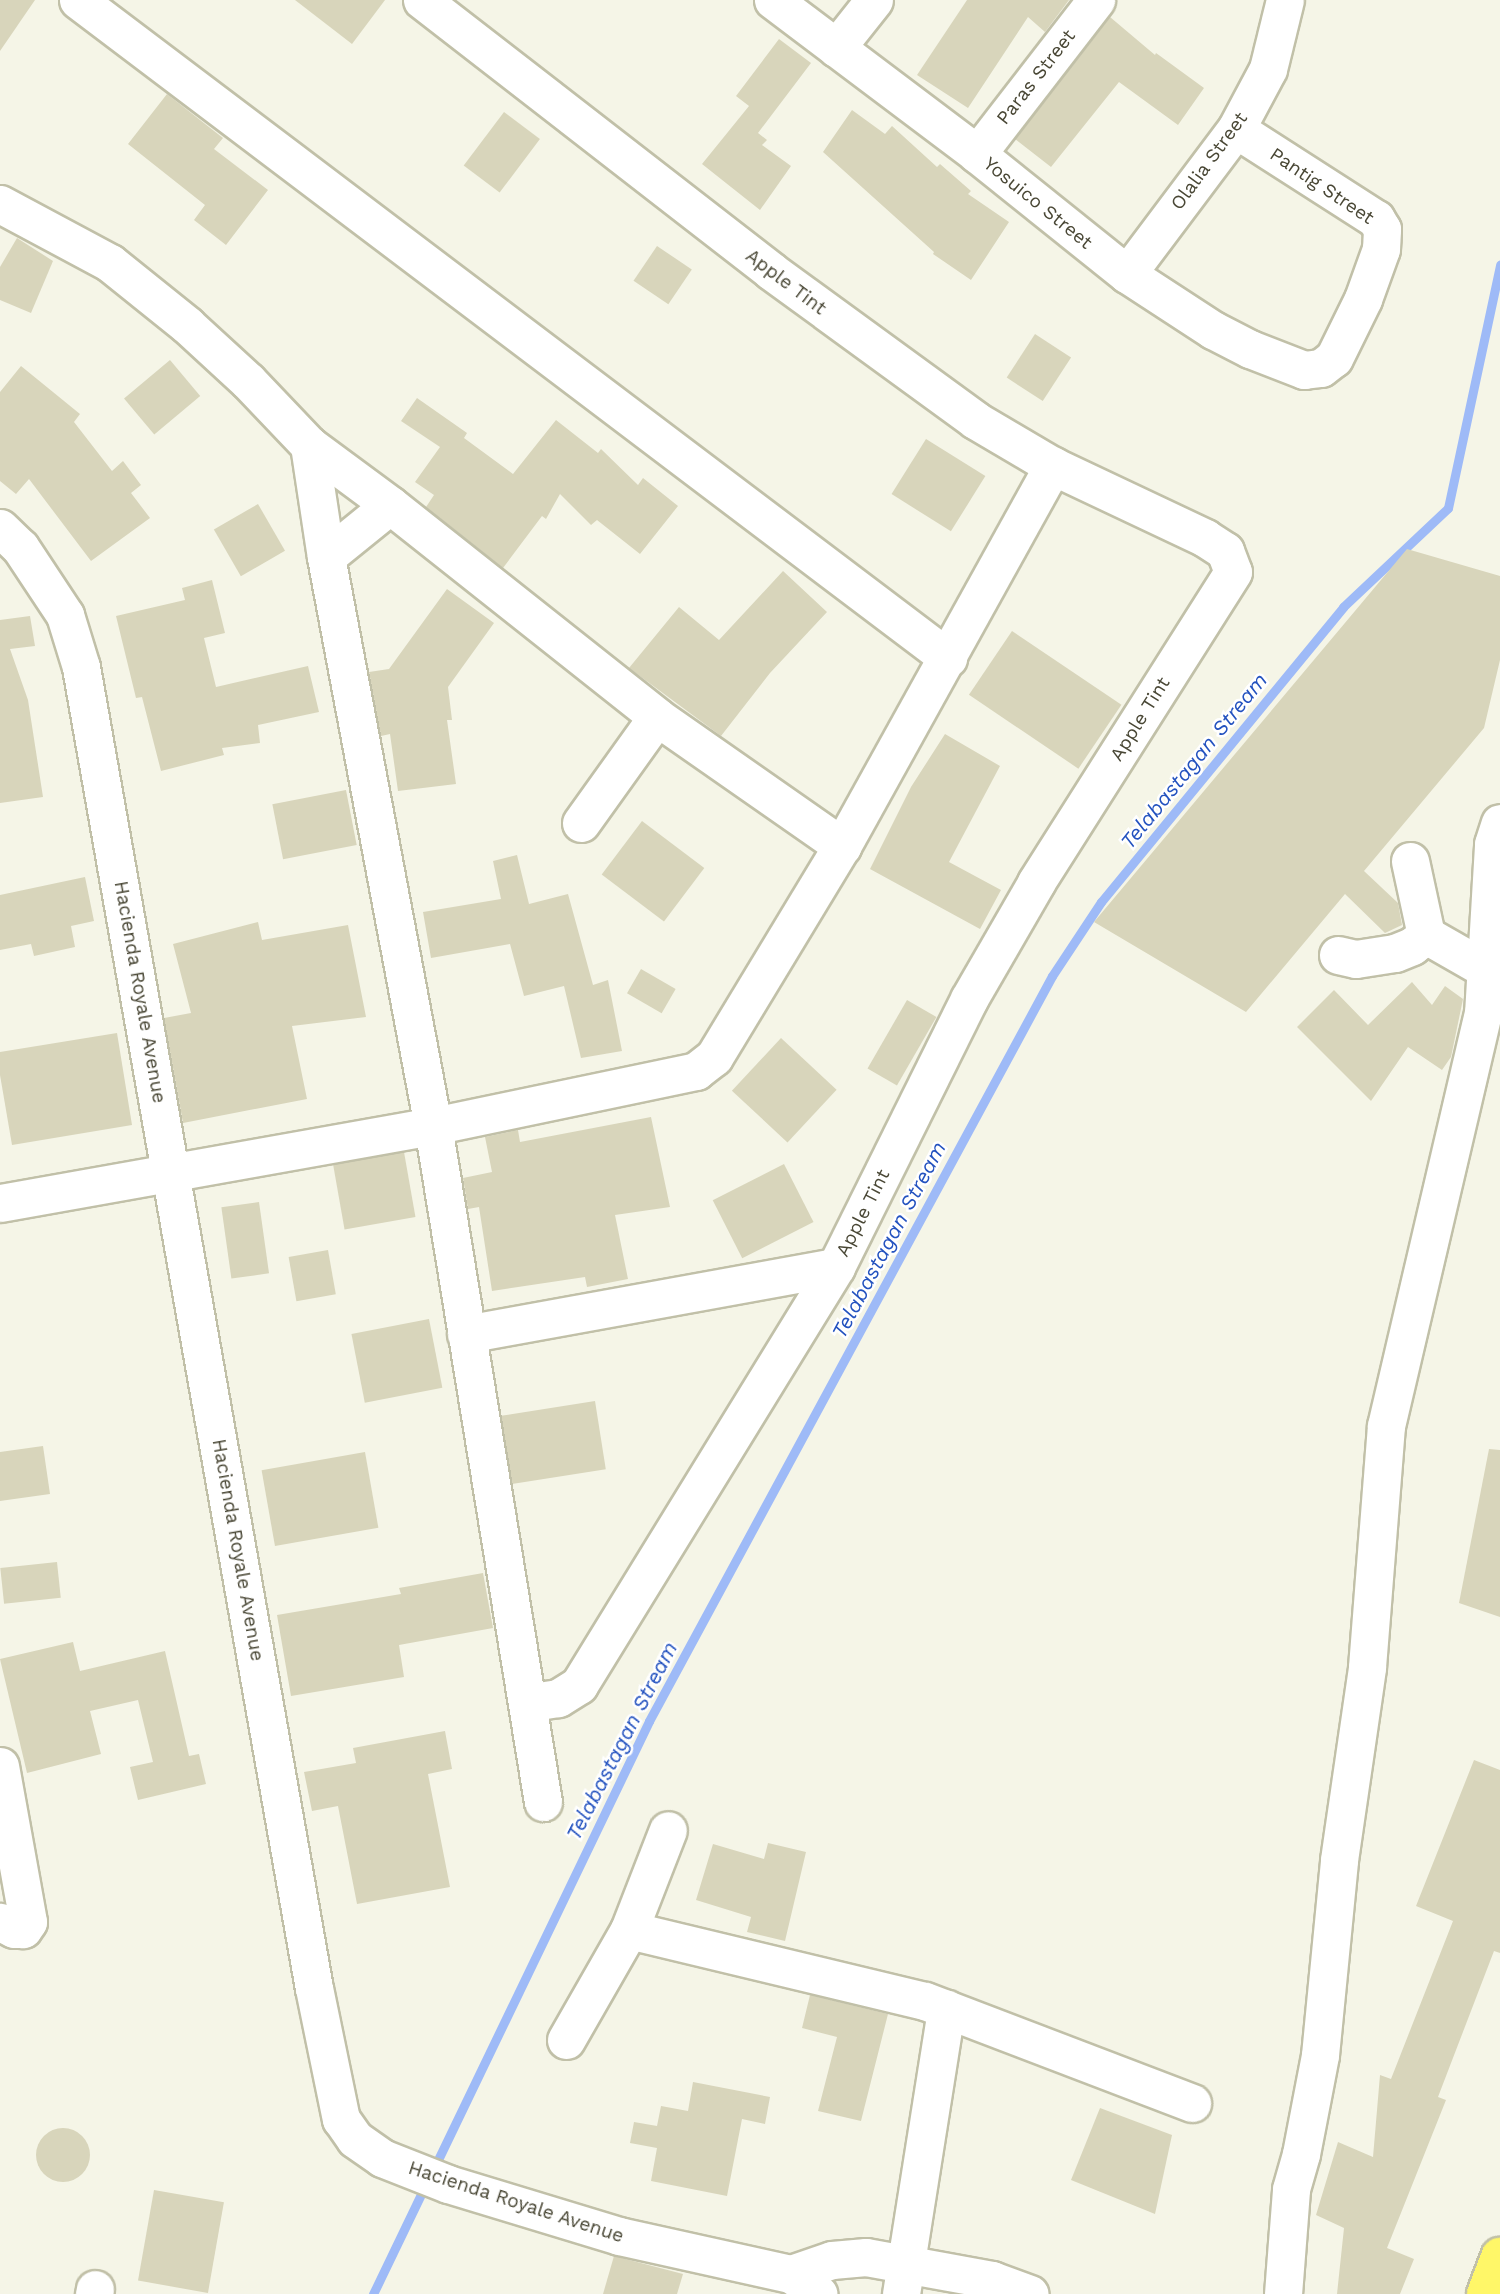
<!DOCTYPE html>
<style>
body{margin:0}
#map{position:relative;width:1500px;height:2294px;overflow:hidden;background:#f5f5e7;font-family:"Work Sans",sans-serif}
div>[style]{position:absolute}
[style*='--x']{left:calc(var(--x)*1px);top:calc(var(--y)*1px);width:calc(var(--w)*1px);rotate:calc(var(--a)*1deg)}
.stream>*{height:9px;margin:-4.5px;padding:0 4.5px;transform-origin:4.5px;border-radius:4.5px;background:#9ebaf7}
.building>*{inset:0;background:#d8d5bb;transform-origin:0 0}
.round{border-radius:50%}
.roads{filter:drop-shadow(2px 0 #c1c0a8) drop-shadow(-2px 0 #c1c0a8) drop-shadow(0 2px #c1c0a8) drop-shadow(0 -2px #c1c0a8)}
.minor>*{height:37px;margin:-18.5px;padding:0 18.5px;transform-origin:18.5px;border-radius:18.5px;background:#fff}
.highway>*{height:38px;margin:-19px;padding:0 19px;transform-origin:19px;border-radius:19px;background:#fff768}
span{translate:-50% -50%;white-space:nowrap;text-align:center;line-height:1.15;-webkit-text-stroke:5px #fff;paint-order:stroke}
.street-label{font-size:19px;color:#494735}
.water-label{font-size:21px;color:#2352bf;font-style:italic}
</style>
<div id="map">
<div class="stream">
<i style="--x:434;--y:2168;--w:496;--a:-64.3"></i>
<i style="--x:649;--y:1721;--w:847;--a:-61.59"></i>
<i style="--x:1052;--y:976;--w:89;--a:-56.5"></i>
<i style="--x:1101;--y:902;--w:382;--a:-50.6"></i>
<i style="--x:1343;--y:607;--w:144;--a:-43.3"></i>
<i style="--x:1448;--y:508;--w:249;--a:-77.9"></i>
<i style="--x:373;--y:2294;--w:122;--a:-64.3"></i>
</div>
<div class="building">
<i style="clip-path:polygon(0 0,35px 0,0 51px)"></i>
<i style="clip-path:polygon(295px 0,385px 0,352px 44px)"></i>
<i style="clip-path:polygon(967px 0,1069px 0,1045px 32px,1028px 17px,968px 108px,917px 75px)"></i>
<i style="clip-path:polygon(1110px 17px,1155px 55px,1156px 53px,1204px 88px,1178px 125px,1119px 82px,1051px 167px,1015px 139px)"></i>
<i style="clip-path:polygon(779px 39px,811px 63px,758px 133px,767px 140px,762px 145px,791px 166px,760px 210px,702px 164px,749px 106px,736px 96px)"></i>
<i style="clip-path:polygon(167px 94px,223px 138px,214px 149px,268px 190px,226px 245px,194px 220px,205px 205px,128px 144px)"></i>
<i style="clip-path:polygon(852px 110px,885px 134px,892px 126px,937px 167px,940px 164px,971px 191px,968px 194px,1009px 222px,971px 280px,933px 254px,934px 252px,823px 152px)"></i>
<i style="left:504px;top:112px;width:45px;height:67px;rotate:37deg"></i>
<i style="clip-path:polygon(17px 238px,53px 261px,31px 313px,0 300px,0 267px)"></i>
<i style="left:657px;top:246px;width:42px;height:42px;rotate:34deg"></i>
<i style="left:1035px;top:334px;width:43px;height:52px;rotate:33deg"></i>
<i style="left:170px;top:360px;width:47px;height:60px;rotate:50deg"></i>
<i style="clip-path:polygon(21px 366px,80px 414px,74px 422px,112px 471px,123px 461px,141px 485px,131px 493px,150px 518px,91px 561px,29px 479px,16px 494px,0 481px,0 392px)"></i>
<i style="clip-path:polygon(417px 398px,467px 433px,464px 438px,513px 474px,556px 420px,598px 453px,601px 449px,638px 485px,643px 478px,678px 506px,640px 554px,597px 520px,591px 525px,560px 494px,546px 519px,542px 516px,503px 568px,426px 507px,434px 495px,415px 482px,440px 447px,401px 421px)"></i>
<i style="left:926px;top:439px;width:70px;height:65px;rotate:32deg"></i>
<i style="left:258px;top:504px;width:54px;height:51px;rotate:60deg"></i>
<i style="clip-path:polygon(1407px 549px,1500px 576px,1500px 660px,1484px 728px,1364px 871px,1398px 903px,1402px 925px,1385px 933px,1345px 894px,1246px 1012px,1094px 922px)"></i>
<i style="clip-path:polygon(783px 571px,827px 612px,770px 673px,721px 736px,629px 668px,679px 607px,719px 640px)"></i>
<i style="clip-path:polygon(212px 580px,225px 633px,204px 638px,216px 687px,308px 666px,319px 712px,258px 725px,260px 743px,222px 748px,224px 755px,161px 771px,142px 697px,136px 698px,116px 616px,185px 600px,182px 588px)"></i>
<i style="clip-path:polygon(447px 589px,494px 623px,448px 687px,452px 720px,447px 720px,456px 784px,398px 791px,390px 734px,381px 736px,369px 672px,389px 669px)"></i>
<i style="clip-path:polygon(30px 616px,35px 646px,10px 649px,28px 700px,43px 797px,0 803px,0 620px)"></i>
<i style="left:1012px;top:631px;width:132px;height:77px;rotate:34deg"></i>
<i style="clip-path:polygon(945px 734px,1000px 766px,949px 862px,1001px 890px,980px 929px,870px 869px,911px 787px)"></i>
<i style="left:346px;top:790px;width:56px;height:75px;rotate:79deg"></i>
<i style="left:642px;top:821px;width:78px;height:67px;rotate:37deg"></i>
<i style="clip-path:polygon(517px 855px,529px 904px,568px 894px,593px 985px,608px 980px,622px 1051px,581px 1058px,564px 986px,524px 996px,510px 944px,431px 958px,423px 912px,501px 899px,493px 861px)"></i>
<i style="clip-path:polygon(85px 877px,94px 921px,71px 926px,75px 947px,34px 956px,31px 944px,0 950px,0 895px)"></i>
<i style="clip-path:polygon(258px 922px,262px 940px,348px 925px,366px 1017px,292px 1026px,307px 1099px,183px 1123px,164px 1018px,191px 1013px,173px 944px)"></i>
<i style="left:641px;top:969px;width:40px;height:28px;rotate:30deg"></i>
<i style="clip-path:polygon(1412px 982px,1432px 1005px,1445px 986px,1463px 999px,1451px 1057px,1442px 1070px,1408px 1047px,1371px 1101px,1297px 1027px,1334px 990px,1368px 1025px)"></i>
<i style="left:907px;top:1000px;width:34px;height:79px;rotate:30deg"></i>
<i style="clip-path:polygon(117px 1033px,132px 1125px,12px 1145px,0 1075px,0 1052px)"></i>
<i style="left:781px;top:1038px;width:76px;height:72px;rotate:43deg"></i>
<i style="clip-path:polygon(651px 1117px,670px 1207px,615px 1215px,628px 1279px,587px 1287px,585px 1277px,492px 1291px,479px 1207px,468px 1209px,463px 1178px,492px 1172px,485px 1137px,518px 1130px,520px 1142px)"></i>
<i style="left:404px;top:1152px;width:66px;height:72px;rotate:80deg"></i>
<i style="left:784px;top:1164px;width:65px;height:80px;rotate:63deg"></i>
<i style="left:259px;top:1202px;width:72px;height:38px;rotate:82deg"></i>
<i style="left:328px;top:1250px;width:45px;height:40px;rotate:80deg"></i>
<i style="left:429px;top:1319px;width:70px;height:79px;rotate:79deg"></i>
<i style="left:595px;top:1401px;width:69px;height:95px;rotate:81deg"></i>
<i style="clip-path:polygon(43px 1446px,50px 1494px,0 1501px,0 1452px)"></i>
<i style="clip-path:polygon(1489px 1449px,1500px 1450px,1500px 1617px,1459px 1603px)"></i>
<i style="left:365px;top:1452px;width:77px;height:105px;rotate:80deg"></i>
<i style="left:57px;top:1562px;width:36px;height:57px;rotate:84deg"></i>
<i style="clip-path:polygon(483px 1573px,493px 1628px,399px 1645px,404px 1677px,291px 1696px,277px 1615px,401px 1594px,399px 1588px)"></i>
<i style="clip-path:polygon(73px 1642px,80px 1671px,165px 1651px,189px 1756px,199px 1754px,206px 1784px,138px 1800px,130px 1767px,153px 1762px,138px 1700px,90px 1711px,101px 1754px,27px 1773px,0 1659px)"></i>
<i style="clip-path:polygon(445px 1731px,452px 1769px,428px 1774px,450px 1887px,357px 1904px,338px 1806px,312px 1811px,304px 1772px,356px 1763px,353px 1748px)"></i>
<i style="clip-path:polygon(1474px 1760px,1500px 1770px,1500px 1953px,1494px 1951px,1438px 2097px,1446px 2100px,1387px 2248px,1414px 2259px,1400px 2294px,1337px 2294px,1344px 2228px,1316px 2215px,1338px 2142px,1373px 2157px,1380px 2075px,1391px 2079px,1453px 1921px,1416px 1906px)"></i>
<i style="clip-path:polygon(768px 1843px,806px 1852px,785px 1941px,747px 1932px,751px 1917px,696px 1900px,713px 1844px,764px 1859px)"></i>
<i style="clip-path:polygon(810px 1995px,888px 2014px,861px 2121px,818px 2111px,837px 2037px,802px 2028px)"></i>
<i style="clip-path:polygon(693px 2082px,770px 2097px,765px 2124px,742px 2119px,727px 2196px,651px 2181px,657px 2148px,630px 2143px,634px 2122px,657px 2126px,661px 2106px,688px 2111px)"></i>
<i style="clip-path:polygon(1100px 2108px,1172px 2135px,1155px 2214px,1071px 2180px)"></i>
<i class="round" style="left:36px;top:2128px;width:54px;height:54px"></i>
<i style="left:154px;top:2190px;width:71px;height:92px;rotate:10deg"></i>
<i style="clip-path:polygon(614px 2256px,683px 2274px,677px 2294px,603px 2294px)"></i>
</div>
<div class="roads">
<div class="minor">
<i style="--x:78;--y:0;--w:1091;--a:37.1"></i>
<i style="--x:422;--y:0;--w:442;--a:37.8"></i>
<i style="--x:771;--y:271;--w:253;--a:36.1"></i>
<i style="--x:975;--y:420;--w:91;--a:30.5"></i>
<i style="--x:1053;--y:466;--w:168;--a:25.3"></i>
<i style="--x:1205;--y:538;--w:24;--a:33"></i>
<i style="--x:1225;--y:551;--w:22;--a:69"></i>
<i style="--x:1233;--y:572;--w:368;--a:122.4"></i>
<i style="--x:1036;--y:883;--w:134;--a:120"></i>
<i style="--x:969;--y:999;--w:299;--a:116.4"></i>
<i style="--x:836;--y:1267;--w:491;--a:121.6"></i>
<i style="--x:579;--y:1685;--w:25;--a:148"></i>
<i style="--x:558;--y:1698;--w:31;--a:171"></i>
<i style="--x:773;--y:0;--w:256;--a:37"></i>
<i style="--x:977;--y:154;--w:192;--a:38.7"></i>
<i style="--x:1127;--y:274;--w:103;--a:33.1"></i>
<i style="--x:1213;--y:330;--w:42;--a:27.2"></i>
<i style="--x:1250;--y:349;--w:58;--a:21.3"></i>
<i style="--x:1304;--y:370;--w:17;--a:-7"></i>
<i style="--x:1321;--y:368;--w:16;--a:-38"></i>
<i style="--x:1334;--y:358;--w:66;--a:-63.8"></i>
<i style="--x:1363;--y:299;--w:53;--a:-70.2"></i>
<i style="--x:1381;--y:249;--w:20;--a:-87"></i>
<i style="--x:1382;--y:229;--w:12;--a:-121"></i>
<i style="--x:1376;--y:219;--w:166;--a:-147.3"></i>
<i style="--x:836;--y:48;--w:61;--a:-51.6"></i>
<i style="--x:977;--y:154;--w:195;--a:-52.3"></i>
<i style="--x:0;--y:204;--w:125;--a:28.2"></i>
<i style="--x:110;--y:263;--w:99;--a:38.8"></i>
<i style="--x:187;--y:325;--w:83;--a:42.6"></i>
<i style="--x:248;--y:381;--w:88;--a:46.4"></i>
<i style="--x:309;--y:445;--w:113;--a:81.4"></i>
<i style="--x:326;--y:557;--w:579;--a:79.35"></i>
<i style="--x:433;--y:1126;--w:685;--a:80.76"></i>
<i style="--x:1127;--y:274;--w:181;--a:-53.1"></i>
<i style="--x:1236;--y:129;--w:68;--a:-61.9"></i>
<i style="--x:1268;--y:69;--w:71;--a:-76.2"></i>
<i style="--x:309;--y:445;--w:101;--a:36.5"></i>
<i style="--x:390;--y:505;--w:341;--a:38.4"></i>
<i style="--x:657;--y:717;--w:226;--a:34.9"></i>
<i style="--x:0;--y:528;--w:28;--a:44"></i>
<i style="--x:20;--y:547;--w:82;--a:56.5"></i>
<i style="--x:65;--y:615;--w:54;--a:72.9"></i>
<i style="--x:81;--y:667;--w:1341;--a:80"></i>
<i style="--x:314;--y:1988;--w:134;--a:78.4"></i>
<i style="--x:341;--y:2119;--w:24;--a:55"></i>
<i style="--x:355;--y:2139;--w:33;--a:35"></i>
<i style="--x:382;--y:2158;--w:71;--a:21.5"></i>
<i style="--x:448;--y:2184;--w:179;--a:16.9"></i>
<i style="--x:619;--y:2236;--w:176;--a:12.5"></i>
<i style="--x:791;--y:2274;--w:34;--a:36"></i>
<i style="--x:326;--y:557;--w:82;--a:-39.1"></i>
<i style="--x:581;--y:823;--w:130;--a:-54.4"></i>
<i style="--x:1410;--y:861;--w:76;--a:77.8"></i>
<i style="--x:1426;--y:935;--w:70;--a:29.8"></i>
<i style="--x:1338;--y:955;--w:18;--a:13"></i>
<i style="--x:1356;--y:959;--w:39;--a:-9"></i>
<i style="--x:1395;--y:953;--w:18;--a:-22"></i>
<i style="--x:1412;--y:946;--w:18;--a:-38"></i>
<i style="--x:0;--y:1203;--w:440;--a:-10.1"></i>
<i style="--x:433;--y:1126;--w:269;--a:-11.8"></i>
<i style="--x:696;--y:1071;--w:23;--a:-38"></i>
<i style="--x:714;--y:1057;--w:247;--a:-58.8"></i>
<i style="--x:842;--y:846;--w:435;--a:-61"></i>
<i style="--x:466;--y:1334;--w:376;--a:-10.3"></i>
<i style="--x:0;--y:1766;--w:158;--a:79.8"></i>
<i style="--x:28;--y:1922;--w:9;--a:126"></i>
<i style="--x:23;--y:1929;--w:9;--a:180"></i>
<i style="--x:14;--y:1929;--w:16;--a:-153"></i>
<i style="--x:629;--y:1930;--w:304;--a:13.5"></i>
<i style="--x:925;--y:2001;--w:286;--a:20.9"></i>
<i style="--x:566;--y:2040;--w:127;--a:-60.2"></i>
<i style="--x:629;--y:1930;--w:107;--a:-68.7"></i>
<i style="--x:791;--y:2274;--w:43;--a:-18.9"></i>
<i style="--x:832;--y:2260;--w:34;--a:-5"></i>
<i style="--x:866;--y:2257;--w:128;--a:10.3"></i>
<i style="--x:992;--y:2280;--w:40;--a:20.2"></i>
<i style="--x:94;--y:2294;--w:5;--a:-79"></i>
<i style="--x:901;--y:2294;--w:289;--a:-81"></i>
<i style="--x:1283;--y:2294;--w:105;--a:-85.6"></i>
<i style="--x:1291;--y:2189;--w:36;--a:-74"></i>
<i style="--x:1301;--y:2154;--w:101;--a:-79.1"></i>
<i style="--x:1320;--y:2055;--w:196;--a:-84.4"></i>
<i style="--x:1339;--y:1860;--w:195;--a:-81.7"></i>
<i style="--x:1367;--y:1667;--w:242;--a:-85.5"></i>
<i style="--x:1386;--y:1426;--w:423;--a:-76.8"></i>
<i style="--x:1483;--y:1014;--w:170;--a:-86.6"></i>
<i style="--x:1493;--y:844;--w:22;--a:-72"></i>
</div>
<div class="highway">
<i style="--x:1486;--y:2294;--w:40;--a:-69"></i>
</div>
</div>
<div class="street-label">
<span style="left:1036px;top:77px;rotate:-52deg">Paras Street</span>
<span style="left:1209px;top:161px;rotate:-54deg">Olalia Street</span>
<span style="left:1322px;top:186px;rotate:34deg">Pantig Street</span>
<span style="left:1038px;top:203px;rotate:39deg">Yosuico Street</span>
<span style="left:786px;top:282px;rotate:37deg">Apple Tint</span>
<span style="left:1140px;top:719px;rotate:-58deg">Apple Tint</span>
<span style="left:140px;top:992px;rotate:80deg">Hacienda Royale Avenue</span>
<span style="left:863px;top:1213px;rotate:-63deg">Apple Tint</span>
<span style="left:238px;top:1550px;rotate:80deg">Hacienda Royale Avenue</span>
<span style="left:516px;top:2202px;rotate:18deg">Hacienda Royale Avenue</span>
</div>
<div class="water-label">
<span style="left:1194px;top:761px;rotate:-51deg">Telabastagan Stream</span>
<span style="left:889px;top:1240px;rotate:-62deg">Telabastagan Stream</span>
<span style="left:622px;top:1741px;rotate:-63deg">Telabastagan Stream</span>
</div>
</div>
